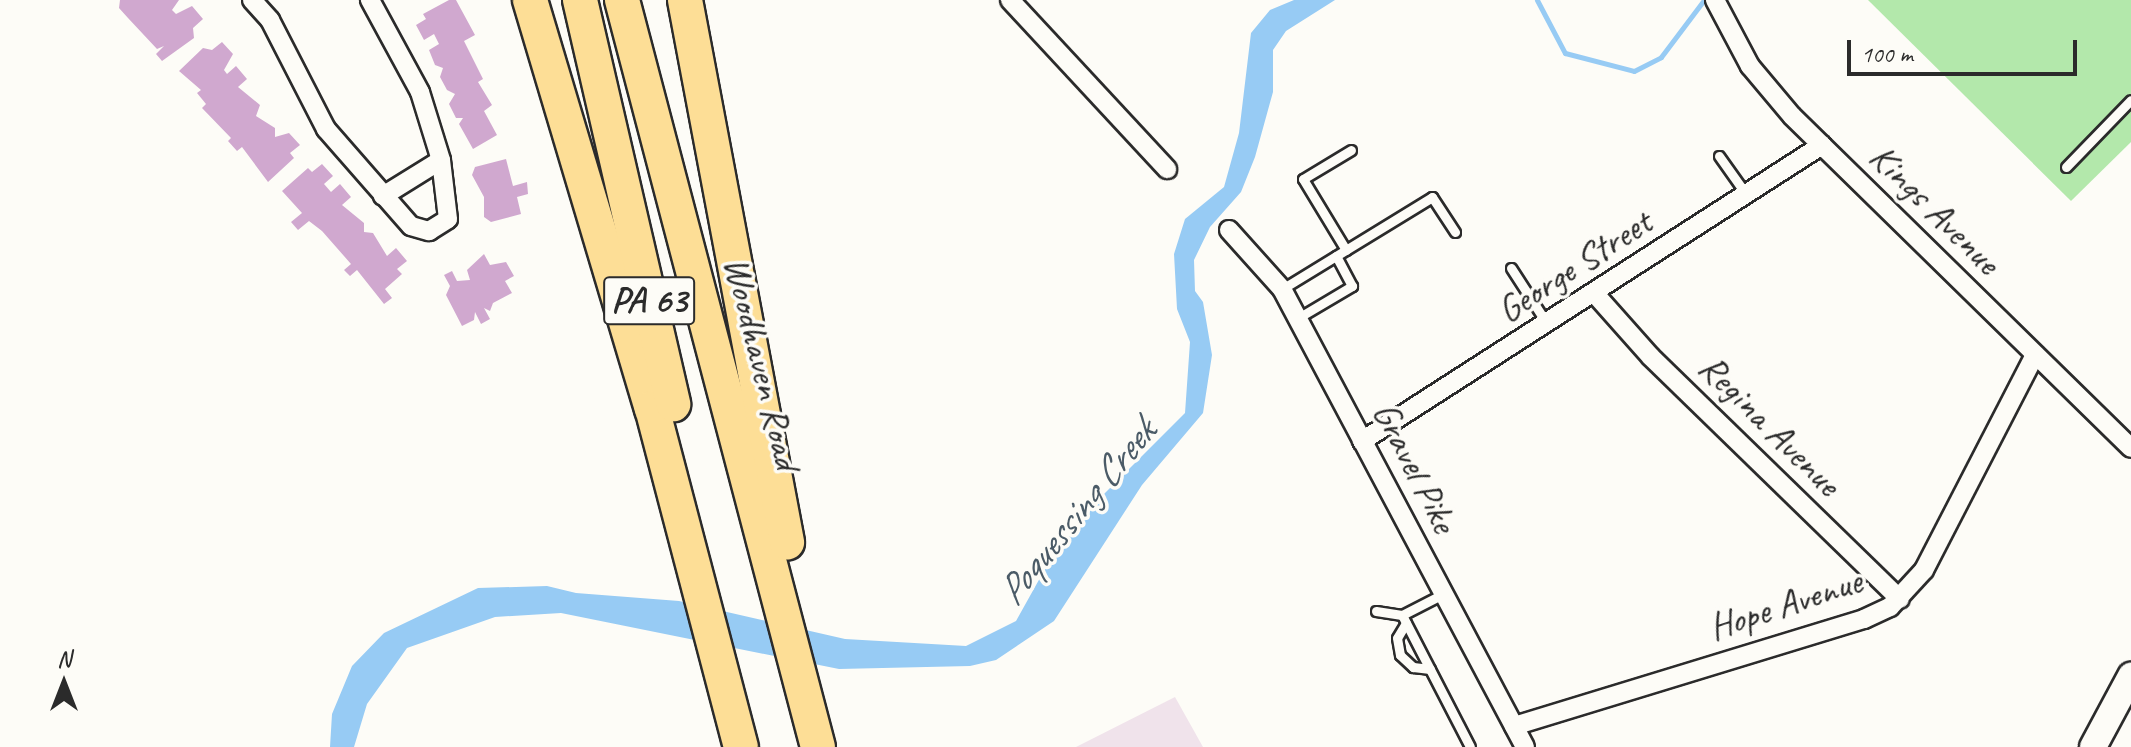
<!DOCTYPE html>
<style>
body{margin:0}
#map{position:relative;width:2131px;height:747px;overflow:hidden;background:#fdfcf7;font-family:Caveat,sans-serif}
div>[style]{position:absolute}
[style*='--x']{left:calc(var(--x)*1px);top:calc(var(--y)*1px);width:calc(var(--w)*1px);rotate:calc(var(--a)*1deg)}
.built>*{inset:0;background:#f0e3eb}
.green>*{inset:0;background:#b3e8ab}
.water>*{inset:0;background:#97cbf4}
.stream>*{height:5px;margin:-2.5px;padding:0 2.5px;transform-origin:2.5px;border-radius:2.5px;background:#97cbf4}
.building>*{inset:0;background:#d0a8cf}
.roads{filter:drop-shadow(2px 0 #2b2b2b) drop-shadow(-2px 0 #2b2b2b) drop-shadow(0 2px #2b2b2b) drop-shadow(0 -2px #2b2b2b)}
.service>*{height:9px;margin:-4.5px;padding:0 4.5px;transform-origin:4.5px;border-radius:4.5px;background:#fdfcf7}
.minor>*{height:18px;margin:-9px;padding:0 9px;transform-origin:9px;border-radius:9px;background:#fdfcf7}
.secondary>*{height:26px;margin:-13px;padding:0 13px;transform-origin:13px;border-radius:13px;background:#fdfcf7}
.motorway>*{height:34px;margin:-17px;padding:0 17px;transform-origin:17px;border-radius:17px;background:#fdde96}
span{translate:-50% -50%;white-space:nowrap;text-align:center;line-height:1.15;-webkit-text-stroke:7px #fdfcf7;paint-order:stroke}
.shield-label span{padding:2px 6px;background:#fdfcf7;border:2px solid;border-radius:6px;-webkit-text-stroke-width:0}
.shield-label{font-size:36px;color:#2b2b2b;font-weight:700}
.street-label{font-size:38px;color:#2b2b2b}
.water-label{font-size:40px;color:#4b5b67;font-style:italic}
.north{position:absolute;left:24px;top:643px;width:80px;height:80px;-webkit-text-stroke:6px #fdfcf7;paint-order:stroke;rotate:0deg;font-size:22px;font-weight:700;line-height:32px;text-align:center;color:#2b2b2b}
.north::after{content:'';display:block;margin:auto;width:28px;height:36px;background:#2b2b2b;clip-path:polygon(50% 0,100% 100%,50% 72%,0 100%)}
.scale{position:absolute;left:1847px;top:40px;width:230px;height:36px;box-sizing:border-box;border:4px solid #2b2b2b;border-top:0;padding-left:10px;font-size:24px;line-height:28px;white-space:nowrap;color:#2b2b2b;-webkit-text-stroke:6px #fdfcf7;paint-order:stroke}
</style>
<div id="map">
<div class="built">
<i style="clip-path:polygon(1175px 697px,1203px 747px,1076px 747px)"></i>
</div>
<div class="green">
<i style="clip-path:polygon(1868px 0,2131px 0,2131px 142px,2071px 201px)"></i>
</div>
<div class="water">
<i style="clip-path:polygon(1294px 0,1335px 0,1286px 31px,1273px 50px,1273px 92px,1255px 157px,1241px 192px,1210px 227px,1194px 260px,1195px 291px,1203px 302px,1212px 355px,1203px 413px,1142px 485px,1054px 621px,996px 660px,970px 666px,839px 669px,561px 613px,495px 617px,407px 648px,367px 704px,354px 747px,330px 747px,332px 714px,352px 666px,384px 633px,478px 588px,547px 586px,576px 593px,679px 601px,845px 639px,966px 646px,1016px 621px,1050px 560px,1103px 495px,1185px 413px,1190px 342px,1177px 309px,1174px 254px,1185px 219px,1224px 187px,1239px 133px,1251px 33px,1270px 10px)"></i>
</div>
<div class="stream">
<i style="--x:1537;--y:0;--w:60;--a:62.2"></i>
<i style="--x:1565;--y:53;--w:71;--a:14.6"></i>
<i style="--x:1634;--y:71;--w:30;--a:-27"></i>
<i style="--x:1661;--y:57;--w:71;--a:-53"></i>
</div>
<div class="building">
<i style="clip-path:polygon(120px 0,179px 0,172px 10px,176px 14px,192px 6px,203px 19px,193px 28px,194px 38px,162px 61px,156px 54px,164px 46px,157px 49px,128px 18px,119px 8px)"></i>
<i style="clip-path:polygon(449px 0,456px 0,475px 35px,464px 41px,483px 79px,478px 82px,492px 105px,484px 111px,497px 135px,473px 149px,459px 124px,463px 118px,456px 118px,449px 104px,455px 94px,447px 90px,440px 77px,443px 68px,435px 65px,429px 50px,439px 44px,434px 34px,424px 40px,416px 25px,426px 19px,423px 14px)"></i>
<i style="clip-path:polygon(222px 42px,233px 54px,224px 70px,227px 74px,236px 66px,247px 79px,238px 87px,260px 105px,256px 116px,275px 128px,275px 137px,289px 133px,300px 145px,290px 153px,294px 158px,268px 182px,242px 147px,237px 151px,228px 141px,231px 138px,202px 108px,206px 104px,197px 93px,201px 90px,179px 71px,203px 48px,212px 50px)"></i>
<i style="clip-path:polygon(506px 159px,513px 186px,527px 182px,528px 194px,517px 197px,521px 214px,491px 222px,484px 217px,484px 197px,472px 175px,475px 167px)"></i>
<i style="clip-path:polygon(322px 164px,333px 176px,324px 184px,331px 192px,340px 184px,351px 197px,342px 205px,364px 223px,364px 232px,373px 233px,387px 256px,396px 248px,407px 261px,397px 269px,402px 274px,385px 289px,392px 298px,384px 304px,357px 270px,350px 276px,344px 270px,351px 264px,322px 231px,309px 221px,298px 230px,291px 222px,302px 213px,282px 191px,308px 168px,312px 172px)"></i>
<i style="clip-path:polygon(484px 254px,490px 265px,506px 262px,514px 276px,505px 281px,512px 293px,493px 303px,490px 311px,484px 308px,490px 319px,481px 324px,475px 312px,474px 320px,462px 326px,446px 295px,450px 286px,444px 275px,452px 271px,457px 281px,470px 280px,467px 270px)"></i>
</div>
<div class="roads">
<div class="service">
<i style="--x:1719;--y:156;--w:47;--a:54.6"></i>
<i style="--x:2066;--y:167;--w:93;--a:-45.9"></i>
<i style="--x:1346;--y:250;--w:83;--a:-121.2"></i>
<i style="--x:1303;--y:179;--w:56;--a:-31.1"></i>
<i style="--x:1511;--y:268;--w:64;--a:57.1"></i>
<i style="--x:1282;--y:289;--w:176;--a:-31.5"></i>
<i style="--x:1432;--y:197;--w:42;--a:56.7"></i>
<i style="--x:1298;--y:318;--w:63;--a:-30.7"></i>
<i style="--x:1352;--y:286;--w:34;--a:-118"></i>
<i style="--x:1443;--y:594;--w:46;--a:152.9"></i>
<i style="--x:1402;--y:615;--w:148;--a:62.7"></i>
<i style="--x:1376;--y:611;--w:26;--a:9"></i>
<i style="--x:1406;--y:623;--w:17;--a:121"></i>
<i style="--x:1397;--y:638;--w:17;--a:80"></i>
<i style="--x:1400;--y:655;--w:18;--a:43"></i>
<i style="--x:1413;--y:667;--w:17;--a:7"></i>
</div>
<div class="minor">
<i style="--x:252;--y:0;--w:27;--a:48"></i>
<i style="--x:270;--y:20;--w:123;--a:62.8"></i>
<i style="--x:326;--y:129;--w:129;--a:48.8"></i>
<i style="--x:411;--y:226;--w:19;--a:16"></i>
<i style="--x:429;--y:231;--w:22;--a:-32"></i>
<i style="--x:448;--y:219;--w:59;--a:-96.8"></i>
<i style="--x:441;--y:160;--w:71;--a:-107.2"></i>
<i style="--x:420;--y:92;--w:105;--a:-118.5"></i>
<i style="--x:1010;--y:0;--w:231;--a:47.1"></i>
<i style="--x:1715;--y:0;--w:75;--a:62.1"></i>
<i style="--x:1750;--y:66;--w:65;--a:50"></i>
<i style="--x:1792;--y:116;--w:474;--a:44.4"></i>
<i style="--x:383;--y:196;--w:68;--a:-31.8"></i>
<i style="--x:1229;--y:230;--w:79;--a:48.1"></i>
<i style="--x:1282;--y:289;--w:518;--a:62.05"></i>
<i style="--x:1595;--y:294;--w:84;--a:48.4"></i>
<i style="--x:1651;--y:357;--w:347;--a:44.2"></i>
<i style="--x:1362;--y:441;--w:547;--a:-32.76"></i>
<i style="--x:1514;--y:726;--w:366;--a:-17"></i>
<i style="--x:1864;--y:619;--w:29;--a:-25"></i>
<i style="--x:1890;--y:607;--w:50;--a:-47.4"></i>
<i style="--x:1924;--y:570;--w:242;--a:-62.7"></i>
</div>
<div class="secondary">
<i style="--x:2093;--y:747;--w:81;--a:-61.8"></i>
</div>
<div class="motorway">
<i style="--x:530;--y:0;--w:426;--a:73.4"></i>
<i style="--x:652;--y:408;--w:350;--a:75.3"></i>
<i style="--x:580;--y:0;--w:415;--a:77"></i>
<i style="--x:622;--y:0;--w:772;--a:75.3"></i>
<i style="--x:685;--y:0;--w:552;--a:79.34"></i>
</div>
</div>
<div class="shield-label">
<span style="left:649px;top:301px">PA 63</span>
</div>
<div class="street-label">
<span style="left:1935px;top:209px;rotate:45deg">Kings Avenue</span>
<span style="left:1574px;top:266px;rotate:-33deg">George Street</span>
<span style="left:762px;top:363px;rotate:76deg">Woodhaven Road</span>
<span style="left:1770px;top:425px;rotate:45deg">Regina Avenue</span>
<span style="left:1415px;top:467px;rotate:63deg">Gravel Pike</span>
<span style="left:1785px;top:604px;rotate:-18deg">Hope Avenue</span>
</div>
<div class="water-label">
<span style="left:1076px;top:512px;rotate:-51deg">Poquessing Creek</span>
</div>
<div class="north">N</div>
<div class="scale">100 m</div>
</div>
